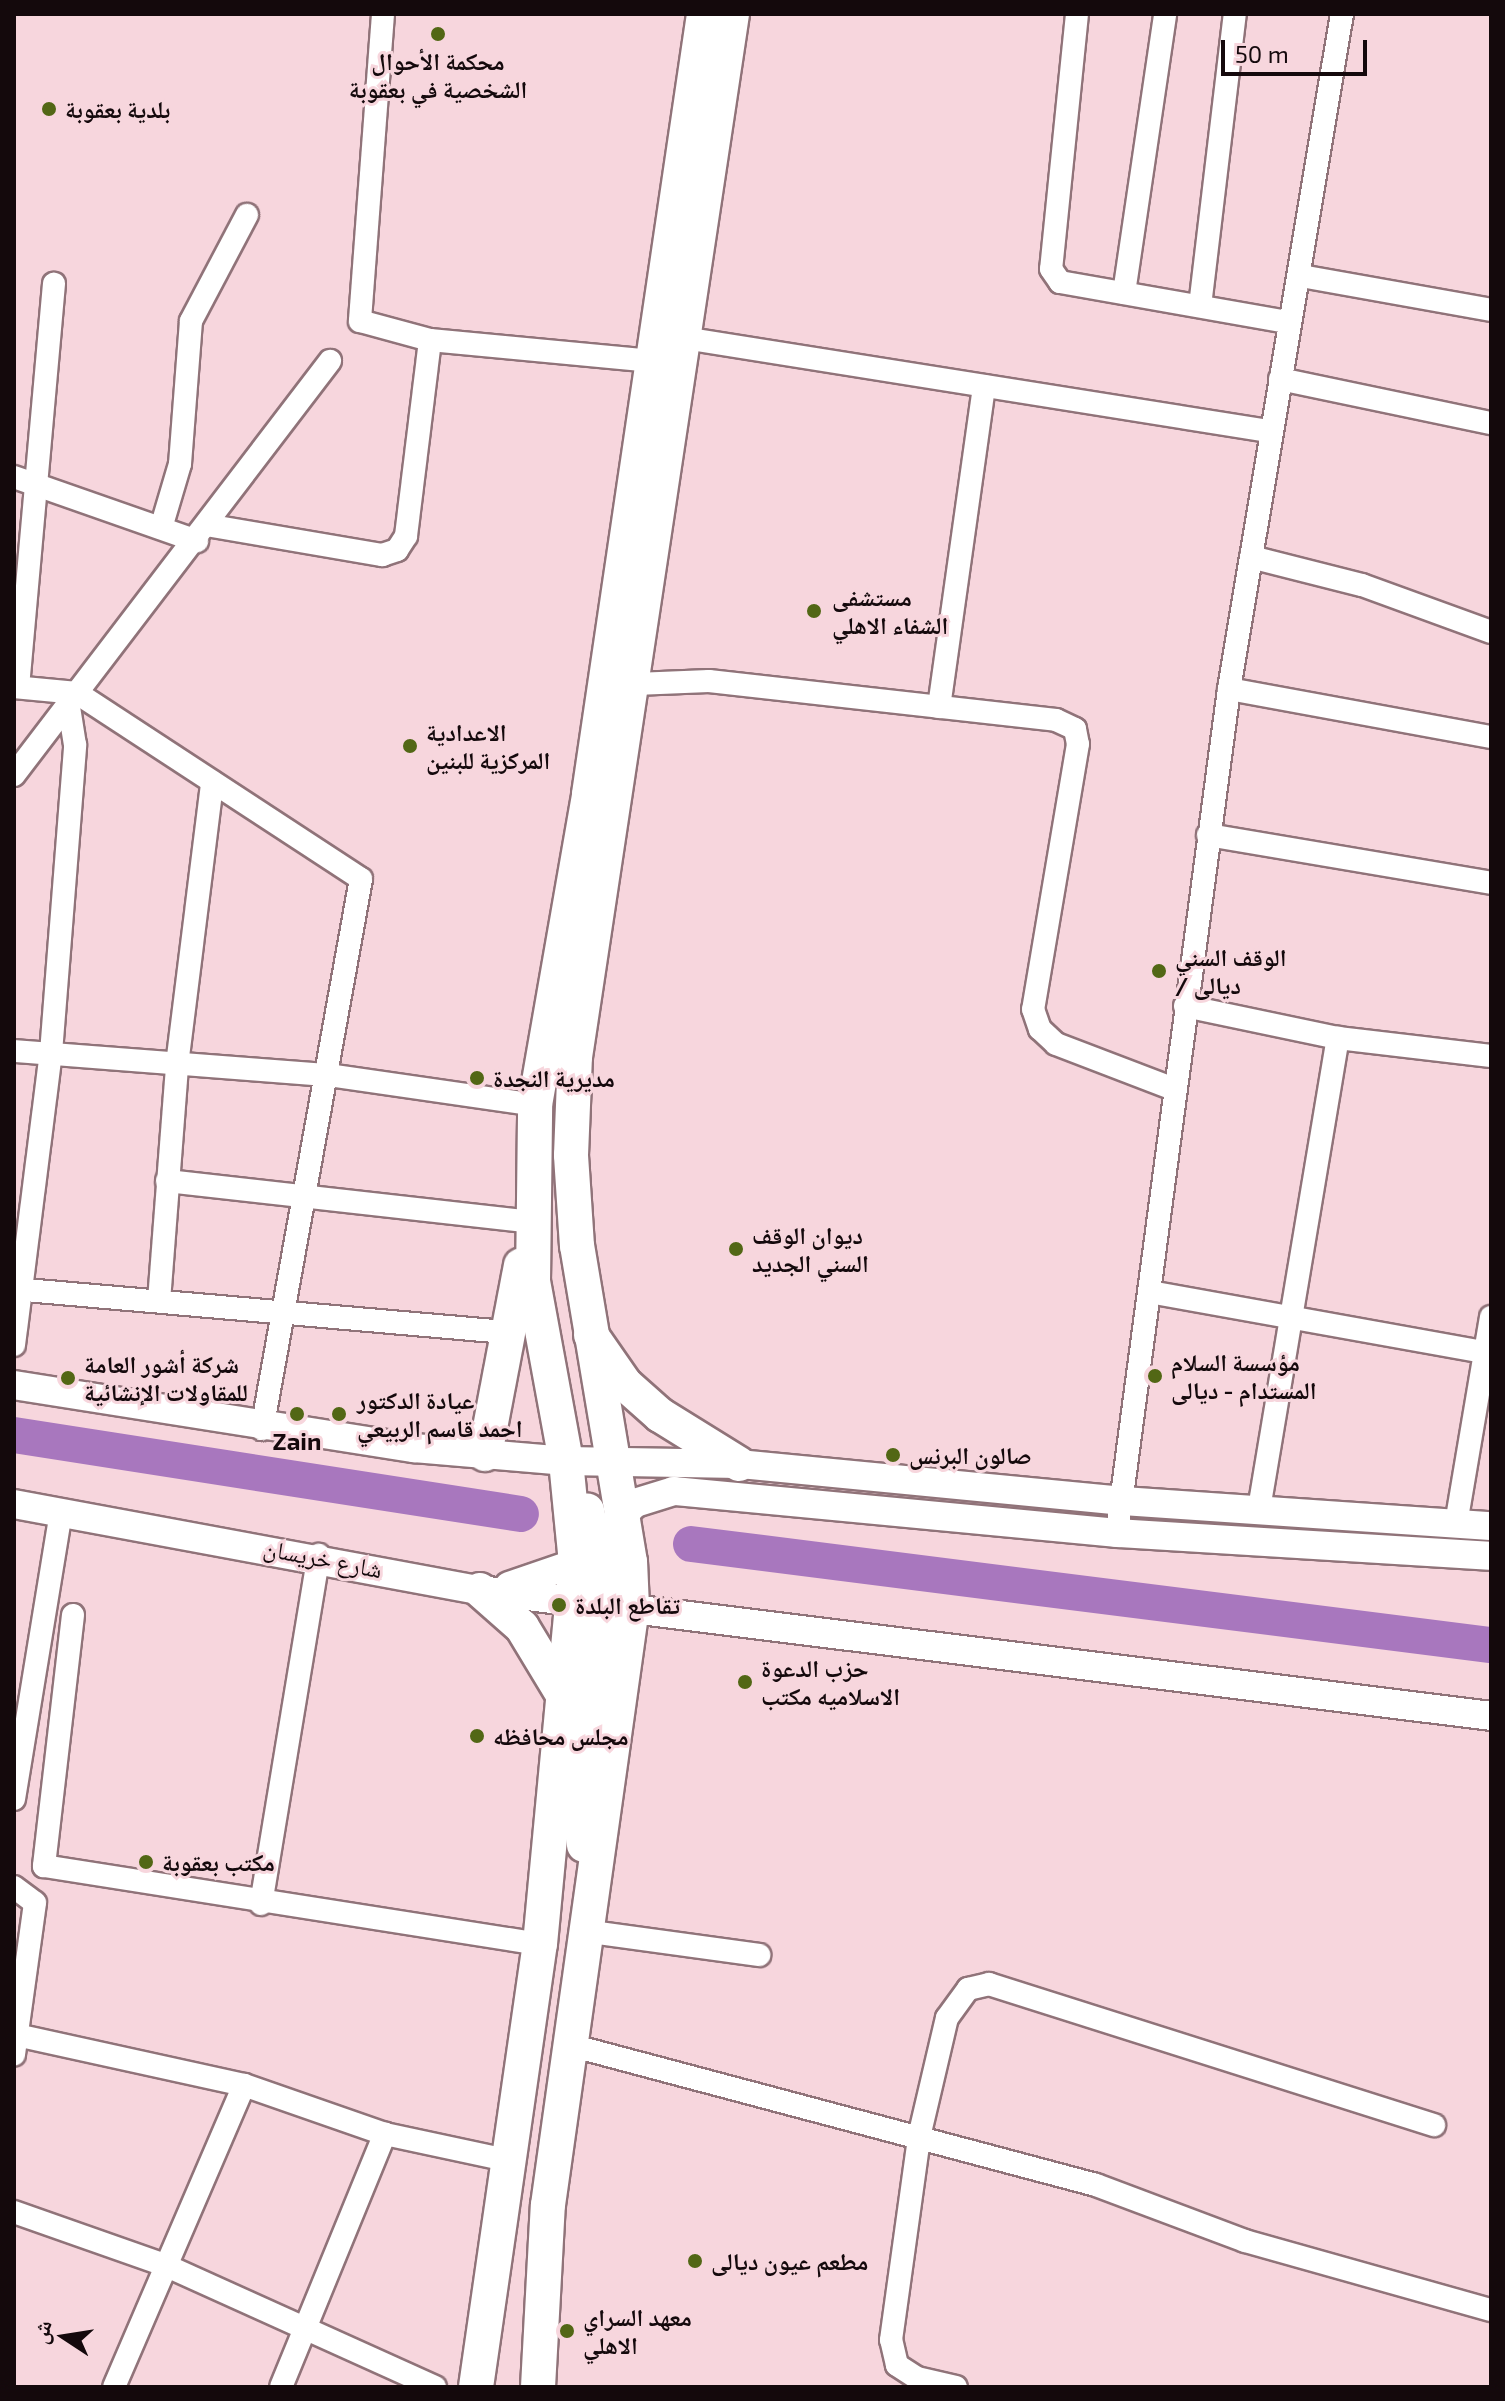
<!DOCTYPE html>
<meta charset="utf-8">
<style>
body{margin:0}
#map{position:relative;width:1505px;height:2401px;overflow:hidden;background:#f7d6dd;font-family:"Exo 2","Noto Naskh Arabic",sans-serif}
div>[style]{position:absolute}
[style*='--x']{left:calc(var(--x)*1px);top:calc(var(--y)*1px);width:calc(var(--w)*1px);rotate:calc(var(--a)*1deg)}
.river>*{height:36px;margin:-18px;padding:0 18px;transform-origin:18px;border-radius:18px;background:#a877be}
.roads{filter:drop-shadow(2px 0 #907379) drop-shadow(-2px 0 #907379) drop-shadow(0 2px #907379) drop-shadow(0 -2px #907379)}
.minor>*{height:22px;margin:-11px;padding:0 11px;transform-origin:11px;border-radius:11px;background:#fff}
.tertiary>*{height:28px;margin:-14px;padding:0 14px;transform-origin:14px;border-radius:14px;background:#fff}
.primary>*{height:34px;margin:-17px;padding:0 17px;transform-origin:17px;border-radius:17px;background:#fff}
.dots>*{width:22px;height:22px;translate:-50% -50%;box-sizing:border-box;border:4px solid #f7d6dd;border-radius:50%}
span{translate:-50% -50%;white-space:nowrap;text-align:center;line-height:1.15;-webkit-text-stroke:6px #f7d6dd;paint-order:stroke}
.poi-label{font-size:24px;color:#14090c;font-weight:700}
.left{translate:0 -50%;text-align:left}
.street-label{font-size:24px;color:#14090c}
.frame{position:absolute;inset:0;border:16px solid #14090c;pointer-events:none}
.north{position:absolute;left:24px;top:2297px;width:80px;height:80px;-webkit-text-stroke:6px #f7d6dd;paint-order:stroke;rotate:282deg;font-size:22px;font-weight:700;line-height:32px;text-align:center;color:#14090c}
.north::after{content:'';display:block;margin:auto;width:28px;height:36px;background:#14090c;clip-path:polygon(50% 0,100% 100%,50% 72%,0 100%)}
.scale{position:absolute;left:1221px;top:40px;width:146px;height:36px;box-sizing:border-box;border:4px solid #14090c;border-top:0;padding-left:10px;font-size:24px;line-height:28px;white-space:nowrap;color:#14090c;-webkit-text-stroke:6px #f7d6dd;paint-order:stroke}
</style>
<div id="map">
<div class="river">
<i style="--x:14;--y:1435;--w:513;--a:8.86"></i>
<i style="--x:691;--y:1544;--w:806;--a:7.2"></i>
</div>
<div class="roads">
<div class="minor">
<i style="--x:383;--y:14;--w:308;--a:94.3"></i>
<i style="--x:360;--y:321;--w:73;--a:15.2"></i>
<i style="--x:430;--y:340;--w:234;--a:5.4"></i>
<i style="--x:1077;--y:14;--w:256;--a:95.8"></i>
<i style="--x:1051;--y:269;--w:16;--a:55"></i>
<i style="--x:1060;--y:282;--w:230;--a:10"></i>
<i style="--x:1301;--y:276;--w:193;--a:10.1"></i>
<i style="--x:1124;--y:293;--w:282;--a:-81.6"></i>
<i style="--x:1200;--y:306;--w:294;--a:-83.2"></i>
<i style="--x:684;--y:338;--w:591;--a:9.05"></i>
<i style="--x:1280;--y:379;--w:216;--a:11.8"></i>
<i style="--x:14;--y:477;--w:194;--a:19.3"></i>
<i style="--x:206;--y:525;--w:179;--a:9.7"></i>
<i style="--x:382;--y:555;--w:16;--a:-18"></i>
<i style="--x:397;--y:550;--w:17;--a:-57"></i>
<i style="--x:406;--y:536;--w:197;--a:-83"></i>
<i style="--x:161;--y:528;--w:67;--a:-73.5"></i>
<i style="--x:180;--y:464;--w:143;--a:-85.6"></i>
<i style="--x:191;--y:321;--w:120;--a:-62.2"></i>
<i style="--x:1251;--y:557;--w:114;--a:14.2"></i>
<i style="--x:1362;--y:585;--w:137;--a:20"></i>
<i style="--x:635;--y:684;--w:74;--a:-2.3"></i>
<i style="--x:709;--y:681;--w:349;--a:6.4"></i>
<i style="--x:1056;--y:720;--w:21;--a:25"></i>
<i style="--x:1075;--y:729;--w:15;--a:79"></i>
<i style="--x:1078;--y:744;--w:269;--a:99.6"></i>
<i style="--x:1033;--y:1009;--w:21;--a:71"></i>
<i style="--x:1040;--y:1029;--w:22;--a:43"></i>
<i style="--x:1056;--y:1044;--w:126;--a:20.9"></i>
<i style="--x:14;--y:687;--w:63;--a:5.4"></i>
<i style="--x:77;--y:693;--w:339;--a:33.2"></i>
<i style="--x:361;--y:879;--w:559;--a:100.2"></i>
<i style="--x:18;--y:687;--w:405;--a:-84.9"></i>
<i style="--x:1229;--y:689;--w:266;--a:10.4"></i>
<i style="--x:939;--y:707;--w:324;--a:-82"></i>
<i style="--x:14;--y:775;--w:521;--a:-52.65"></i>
<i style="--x:1208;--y:835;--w:287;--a:9.6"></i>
<i style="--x:1185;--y:1006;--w:156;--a:11.8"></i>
<i style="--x:1338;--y:1038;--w:154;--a:6.7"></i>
<i style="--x:14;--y:1051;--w:315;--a:4.4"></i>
<i style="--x:328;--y:1075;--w:209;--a:8.2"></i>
<i style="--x:167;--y:1181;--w:365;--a:6.4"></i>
<i style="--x:14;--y:1289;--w:496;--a:5"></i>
<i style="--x:1150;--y:1292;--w:339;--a:10.2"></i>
<i style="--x:159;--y:1301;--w:237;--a:-85.6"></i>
<i style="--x:177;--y:1065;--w:285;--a:-82.9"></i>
<i style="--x:14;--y:1345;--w:294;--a:-82.8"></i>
<i style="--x:51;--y:1053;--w:309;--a:-85.5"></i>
<i style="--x:75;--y:745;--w:38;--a:-99"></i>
<i style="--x:1259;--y:1509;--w:478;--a:-80.5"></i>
<i style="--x:1456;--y:1524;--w:210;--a:-80.4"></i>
<i style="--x:1117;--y:1533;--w:851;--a:-82.44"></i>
<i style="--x:1229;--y:689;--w:684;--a:-80.5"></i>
<i style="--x:73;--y:1615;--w:253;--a:96.6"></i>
<i style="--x:44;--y:1866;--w:502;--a:8.94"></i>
<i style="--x:14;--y:1799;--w:290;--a:-80.7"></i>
<i style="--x:14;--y:1887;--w:26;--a:37"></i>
<i style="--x:35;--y:1903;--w:153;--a:97.9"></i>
<i style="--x:261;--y:1904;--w:354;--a:-80.6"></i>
<i style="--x:584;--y:1931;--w:177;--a:7.8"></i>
<i style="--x:17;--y:2035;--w:232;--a:12.4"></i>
<i style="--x:244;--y:2085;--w:149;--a:19.2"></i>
<i style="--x:385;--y:2134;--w:129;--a:12.1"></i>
<i style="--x:570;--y:2045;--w:544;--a:14.9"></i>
<i style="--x:1096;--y:2185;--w:159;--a:20.6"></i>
<i style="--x:1245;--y:2241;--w:255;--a:15.7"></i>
<i style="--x:14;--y:2212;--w:162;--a:19.4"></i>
<i style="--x:167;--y:2266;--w:294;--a:24.3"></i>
<i style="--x:114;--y:2387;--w:329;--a:-66.7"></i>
<i style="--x:281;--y:2387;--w:274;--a:-67.7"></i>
<i style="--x:956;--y:2387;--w:40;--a:-167"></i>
<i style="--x:917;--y:2378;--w:24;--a:-147"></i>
<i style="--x:897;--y:2365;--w:26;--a:-103"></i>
<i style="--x:891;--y:2340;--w:205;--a:-82.1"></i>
<i style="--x:919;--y:2137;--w:122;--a:-76.8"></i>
<i style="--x:947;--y:2018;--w:36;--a:-54"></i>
<i style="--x:968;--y:1989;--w:22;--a:-13"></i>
<i style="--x:989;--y:1984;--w:467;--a:17.6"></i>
</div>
<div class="tertiary">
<i style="--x:14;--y:1385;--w:405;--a:9"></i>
<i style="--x:414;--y:1448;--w:153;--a:4.9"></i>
<i style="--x:566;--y:1461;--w:173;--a:1"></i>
<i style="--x:739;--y:1464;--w:385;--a:5.5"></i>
<i style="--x:1122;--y:1501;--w:370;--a:3.9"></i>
<i style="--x:14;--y:1504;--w:474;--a:10.5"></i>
<i style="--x:480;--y:1590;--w:1019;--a:7.1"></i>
<i style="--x:509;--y:1586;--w:71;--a:-18.9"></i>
<i style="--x:576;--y:1563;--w:84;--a:-45.5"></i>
<i style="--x:635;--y:1503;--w:41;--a:-17.1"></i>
<i style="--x:674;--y:1491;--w:445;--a:5.4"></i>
<i style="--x:1117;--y:1533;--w:375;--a:3.5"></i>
</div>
<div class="primary">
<i style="--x:591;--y:1335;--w:60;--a:55.2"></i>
<i style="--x:625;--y:1384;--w:47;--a:41.5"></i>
<i style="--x:660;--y:1415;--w:93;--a:31.8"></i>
<i style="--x:485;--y:1454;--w:192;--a:-79.2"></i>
<i style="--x:480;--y:1590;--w:56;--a:41.4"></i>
<i style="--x:522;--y:1627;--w:77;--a:58.8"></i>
<i style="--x:584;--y:1845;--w:60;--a:-95.7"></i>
<i style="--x:578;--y:1785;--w:200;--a:-83.1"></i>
<i style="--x:602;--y:1586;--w:77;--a:-101.2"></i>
<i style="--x:476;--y:2387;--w:448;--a:-81.8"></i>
<i style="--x:540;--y:1944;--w:383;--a:-84.6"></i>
<i style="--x:576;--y:1563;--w:102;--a:-95.6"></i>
<i style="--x:566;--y:1461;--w:183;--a:-100.4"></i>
<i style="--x:533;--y:1281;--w:176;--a:-89.3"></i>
<i style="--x:535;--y:1105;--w:316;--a:-80.1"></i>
<i style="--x:589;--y:794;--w:788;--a:-81.61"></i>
<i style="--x:538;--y:2387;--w:182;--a:-86.9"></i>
<i style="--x:548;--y:2205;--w:604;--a:-82"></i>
<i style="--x:632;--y:1607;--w:45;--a:-92.5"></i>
<i style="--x:630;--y:1562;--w:320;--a:-99.5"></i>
<i style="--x:577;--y:1246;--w:91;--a:-93.8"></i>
<i style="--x:571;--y:1155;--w:98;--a:-87.7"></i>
<i style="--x:575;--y:1057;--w:1055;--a:-81.44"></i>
</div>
</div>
<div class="dots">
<i style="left:438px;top:34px;background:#526715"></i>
<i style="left:49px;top:109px;background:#526715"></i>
<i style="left:814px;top:611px;background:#526715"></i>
<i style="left:410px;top:746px;background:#526715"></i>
<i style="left:1159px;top:971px;background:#526715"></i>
<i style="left:477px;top:1078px;background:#526715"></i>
<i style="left:736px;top:1249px;background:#526715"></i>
<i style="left:1155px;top:1376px;background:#526715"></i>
<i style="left:68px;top:1378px;background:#526715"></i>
<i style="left:297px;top:1414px;background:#526715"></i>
<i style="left:339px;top:1414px;background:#526715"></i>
<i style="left:893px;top:1455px;background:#526715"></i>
<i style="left:559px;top:1605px;background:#526715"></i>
<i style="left:745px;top:1682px;background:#526715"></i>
<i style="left:477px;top:1736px;background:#526715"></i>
<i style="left:146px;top:1862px;background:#526715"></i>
<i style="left:695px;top:2261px;background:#526715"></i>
<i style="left:567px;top:2331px;background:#526715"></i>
</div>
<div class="poi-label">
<span style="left:438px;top:75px">محكمة الأحوال<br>الشخصية في بعقوبة</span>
<span class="left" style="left:65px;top:109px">بلدية بعقوبة</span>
<span class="left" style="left:832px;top:611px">مستشفى<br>الشفاء الاهلي</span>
<span class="left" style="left:426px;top:746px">الاعدادية<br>المركزية للبنين</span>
<span class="left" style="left:1175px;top:971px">الوقف السني<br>/ ديالى</span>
<span class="left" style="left:493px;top:1078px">مديرية النجدة</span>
<span class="left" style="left:752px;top:1249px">ديوان الوقف<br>السني الجديد</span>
<span class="left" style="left:1171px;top:1376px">مؤسسة السلام<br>المستدام - ديالى</span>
<span class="left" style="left:84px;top:1378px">شركة أشور العامة<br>للمقاولات الإنشائية</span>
<span class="left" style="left:357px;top:1414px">عيادة الدكتور<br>احمد قاسم الربيعي</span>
<span style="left:297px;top:1441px">Zain</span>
<span class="left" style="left:909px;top:1455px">صالون البرنس</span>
<span class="left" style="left:575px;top:1605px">تقاطع البلدة</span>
<span class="left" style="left:761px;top:1682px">حزب الدعوة<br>الاسلاميه مكتب</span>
<span class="left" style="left:493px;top:1736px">مجلس محافظه</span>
<span class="left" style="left:162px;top:1862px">مكتب بعقوبة</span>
<span class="left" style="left:711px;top:2261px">مطعم عيون ديالى</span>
<span class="left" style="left:583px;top:2331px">معهد السراي<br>الاهلي</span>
</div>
<div class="street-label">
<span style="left:323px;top:1558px;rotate:11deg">شارع خريسان</span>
</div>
<div class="frame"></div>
<div class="north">ش</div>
<div class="scale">50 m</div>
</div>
